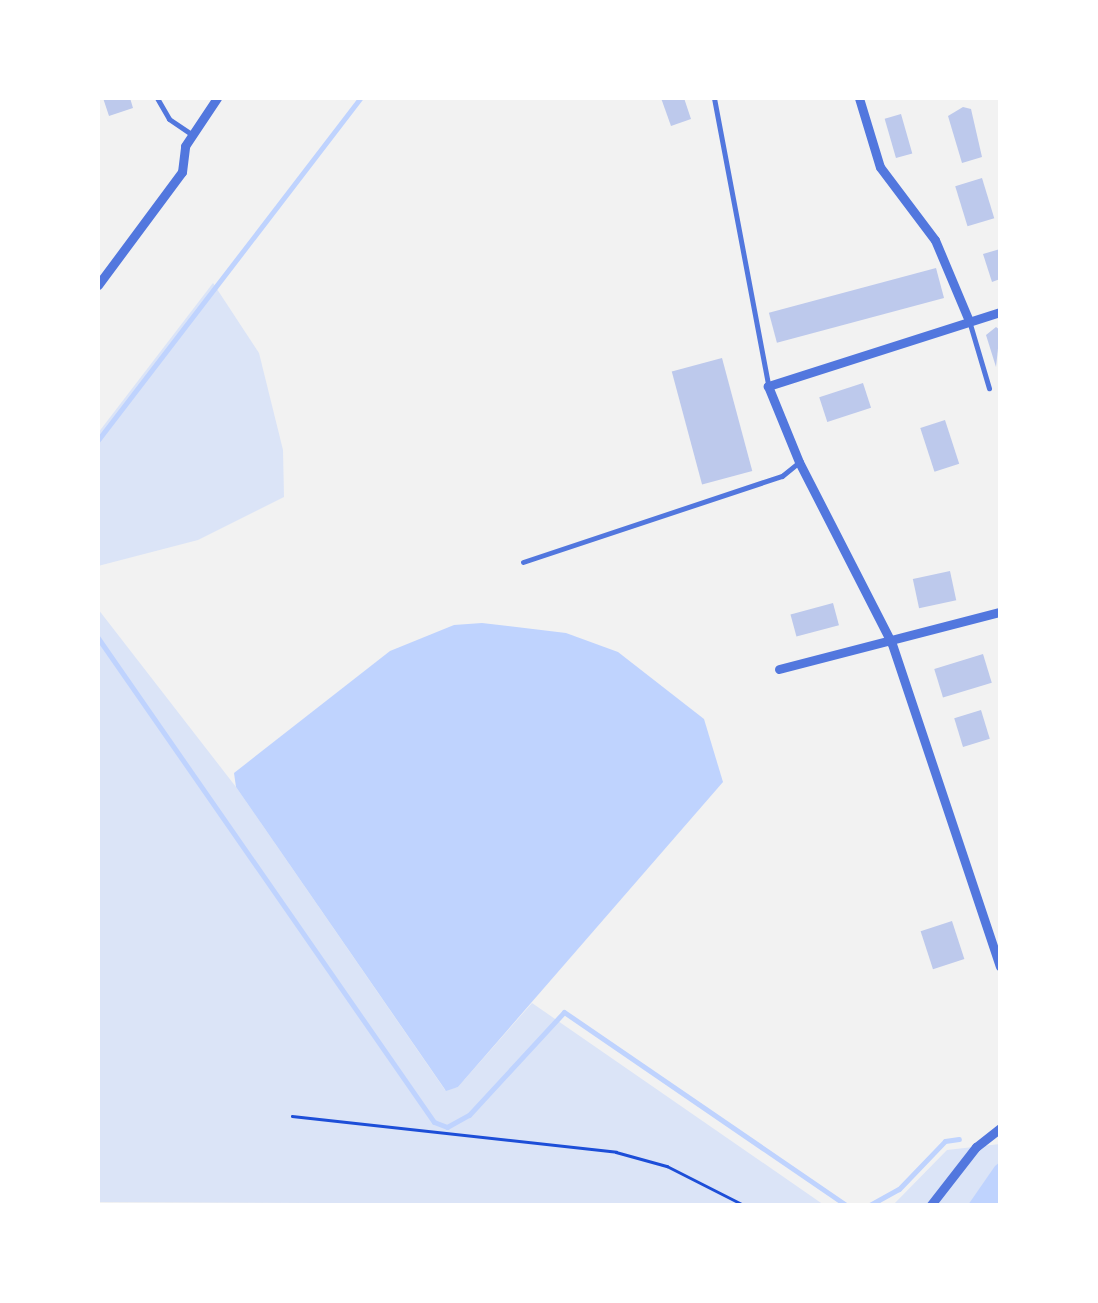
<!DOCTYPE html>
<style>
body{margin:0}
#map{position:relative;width:1098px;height:1303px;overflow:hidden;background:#f2f2f2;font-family:"Roboto Serif",serif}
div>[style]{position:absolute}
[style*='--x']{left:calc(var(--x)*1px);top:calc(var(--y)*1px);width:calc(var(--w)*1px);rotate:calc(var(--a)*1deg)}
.green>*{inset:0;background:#dbe4f7}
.water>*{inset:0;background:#bfd3fe}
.stream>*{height:5px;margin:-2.5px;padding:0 2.5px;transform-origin:2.5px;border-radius:2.5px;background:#bfd3fe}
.building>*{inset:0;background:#bdc9ec;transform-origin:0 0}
.path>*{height:2.5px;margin:-1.25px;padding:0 1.25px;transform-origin:1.25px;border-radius:1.25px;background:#1d4ed8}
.service>*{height:5px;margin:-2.5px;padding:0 2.5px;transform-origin:2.5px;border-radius:2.5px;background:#5277de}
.minor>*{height:9px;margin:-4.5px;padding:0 4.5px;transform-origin:4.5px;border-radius:4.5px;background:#5277de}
span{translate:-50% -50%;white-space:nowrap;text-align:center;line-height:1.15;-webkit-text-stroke:10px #fff;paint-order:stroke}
.frame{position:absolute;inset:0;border:100px solid #fff;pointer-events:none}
</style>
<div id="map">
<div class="green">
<i style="clip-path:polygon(213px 283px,259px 353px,283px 450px,284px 497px,198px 540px,98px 566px,98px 433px)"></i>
<i style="clip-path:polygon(98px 609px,236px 787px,445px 1090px,458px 1087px,532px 1003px,824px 1205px,98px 1202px)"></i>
<i style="clip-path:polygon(1000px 1144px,1000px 1205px,892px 1206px,947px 1150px)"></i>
</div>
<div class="water">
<i style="clip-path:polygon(482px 623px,566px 633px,618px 652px,704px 719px,723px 782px,458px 1087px,446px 1091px,236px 787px,234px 773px,390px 651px,454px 625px)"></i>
<i style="clip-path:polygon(1000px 1162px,1000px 1205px,968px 1205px,995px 1166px)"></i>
</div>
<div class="stream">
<i style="--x:98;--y:440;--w:431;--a:-52.5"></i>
<i style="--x:98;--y:638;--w:589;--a:55.23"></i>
<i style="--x:434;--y:1122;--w:14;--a:21"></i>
<i style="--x:447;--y:1127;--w:25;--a:-29"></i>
<i style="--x:469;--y:1115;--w:140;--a:-47.3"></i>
<i style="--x:564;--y:1012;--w:343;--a:34.4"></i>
<i style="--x:868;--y:1206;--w:35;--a:-29"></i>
<i style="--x:899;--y:1189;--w:66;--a:-46.2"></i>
<i style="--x:945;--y:1141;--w:14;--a:-8"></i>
</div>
<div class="building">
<i style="clip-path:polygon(103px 98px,130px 98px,133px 108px,109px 116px)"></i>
<i style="clip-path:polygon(661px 98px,684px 98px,691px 119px,671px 126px)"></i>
<i style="clip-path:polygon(963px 107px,971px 109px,982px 157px,962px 163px,948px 116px)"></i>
<i style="left:901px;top:114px;width:41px;height:17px;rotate:74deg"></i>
<i style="left:982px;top:178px;width:42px;height:28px;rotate:73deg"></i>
<i style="clip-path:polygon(1000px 249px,1000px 279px,992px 282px,983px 254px)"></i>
<i style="left:936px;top:268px;width:31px;height:173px;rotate:75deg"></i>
<i style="clip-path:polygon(996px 327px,1000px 330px,996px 367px,986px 335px)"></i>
<i style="left:722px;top:358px;width:117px;height:52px;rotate:75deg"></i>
<i style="left:863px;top:383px;width:26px;height:46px;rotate:72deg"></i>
<i style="left:945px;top:420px;width:46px;height:26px;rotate:72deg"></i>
<i style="left:950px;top:571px;width:30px;height:38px;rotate:78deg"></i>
<i style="left:833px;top:603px;width:23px;height:44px;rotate:75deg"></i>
<i style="left:983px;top:654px;width:30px;height:51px;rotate:73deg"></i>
<i style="left:981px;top:710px;width:30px;height:28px;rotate:73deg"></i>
<i style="left:952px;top:921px;width:40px;height:33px;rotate:72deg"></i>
</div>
<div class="path">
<i style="--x:292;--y:1116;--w:326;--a:6.3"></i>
<i style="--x:616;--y:1152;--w:53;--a:15.4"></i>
<i style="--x:667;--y:1166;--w:89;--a:26.9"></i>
</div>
<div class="service">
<i style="--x:157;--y:98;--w:24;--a:60"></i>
<i style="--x:169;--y:119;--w:27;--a:34"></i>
<i style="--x:714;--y:98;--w:291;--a:79.3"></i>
<i style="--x:970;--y:324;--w:67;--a:73.5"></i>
<i style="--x:523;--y:562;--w:273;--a:-18.4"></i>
<i style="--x:782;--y:476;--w:22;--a:-39"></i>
</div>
<div class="minor">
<i style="--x:859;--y:98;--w:72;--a:73.1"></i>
<i style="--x:880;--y:167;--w:91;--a:53"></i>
<i style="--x:935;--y:240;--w:88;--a:67.2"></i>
<i style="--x:98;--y:285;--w:141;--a:-53.4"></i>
<i style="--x:182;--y:172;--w:26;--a:-83"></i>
<i style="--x:185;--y:146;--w:58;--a:-56.3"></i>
<i style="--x:1000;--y:312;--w:244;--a:162.3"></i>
<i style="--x:768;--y:386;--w:82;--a:67.8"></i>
<i style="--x:799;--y:462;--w:204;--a:62.9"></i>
<i style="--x:892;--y:644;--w:340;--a:71.5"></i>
<i style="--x:779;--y:669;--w:228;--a:-14.5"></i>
<i style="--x:930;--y:1206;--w:75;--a:-52.1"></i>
<i style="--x:976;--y:1147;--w:31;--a:-38"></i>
</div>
<div class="frame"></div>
</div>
